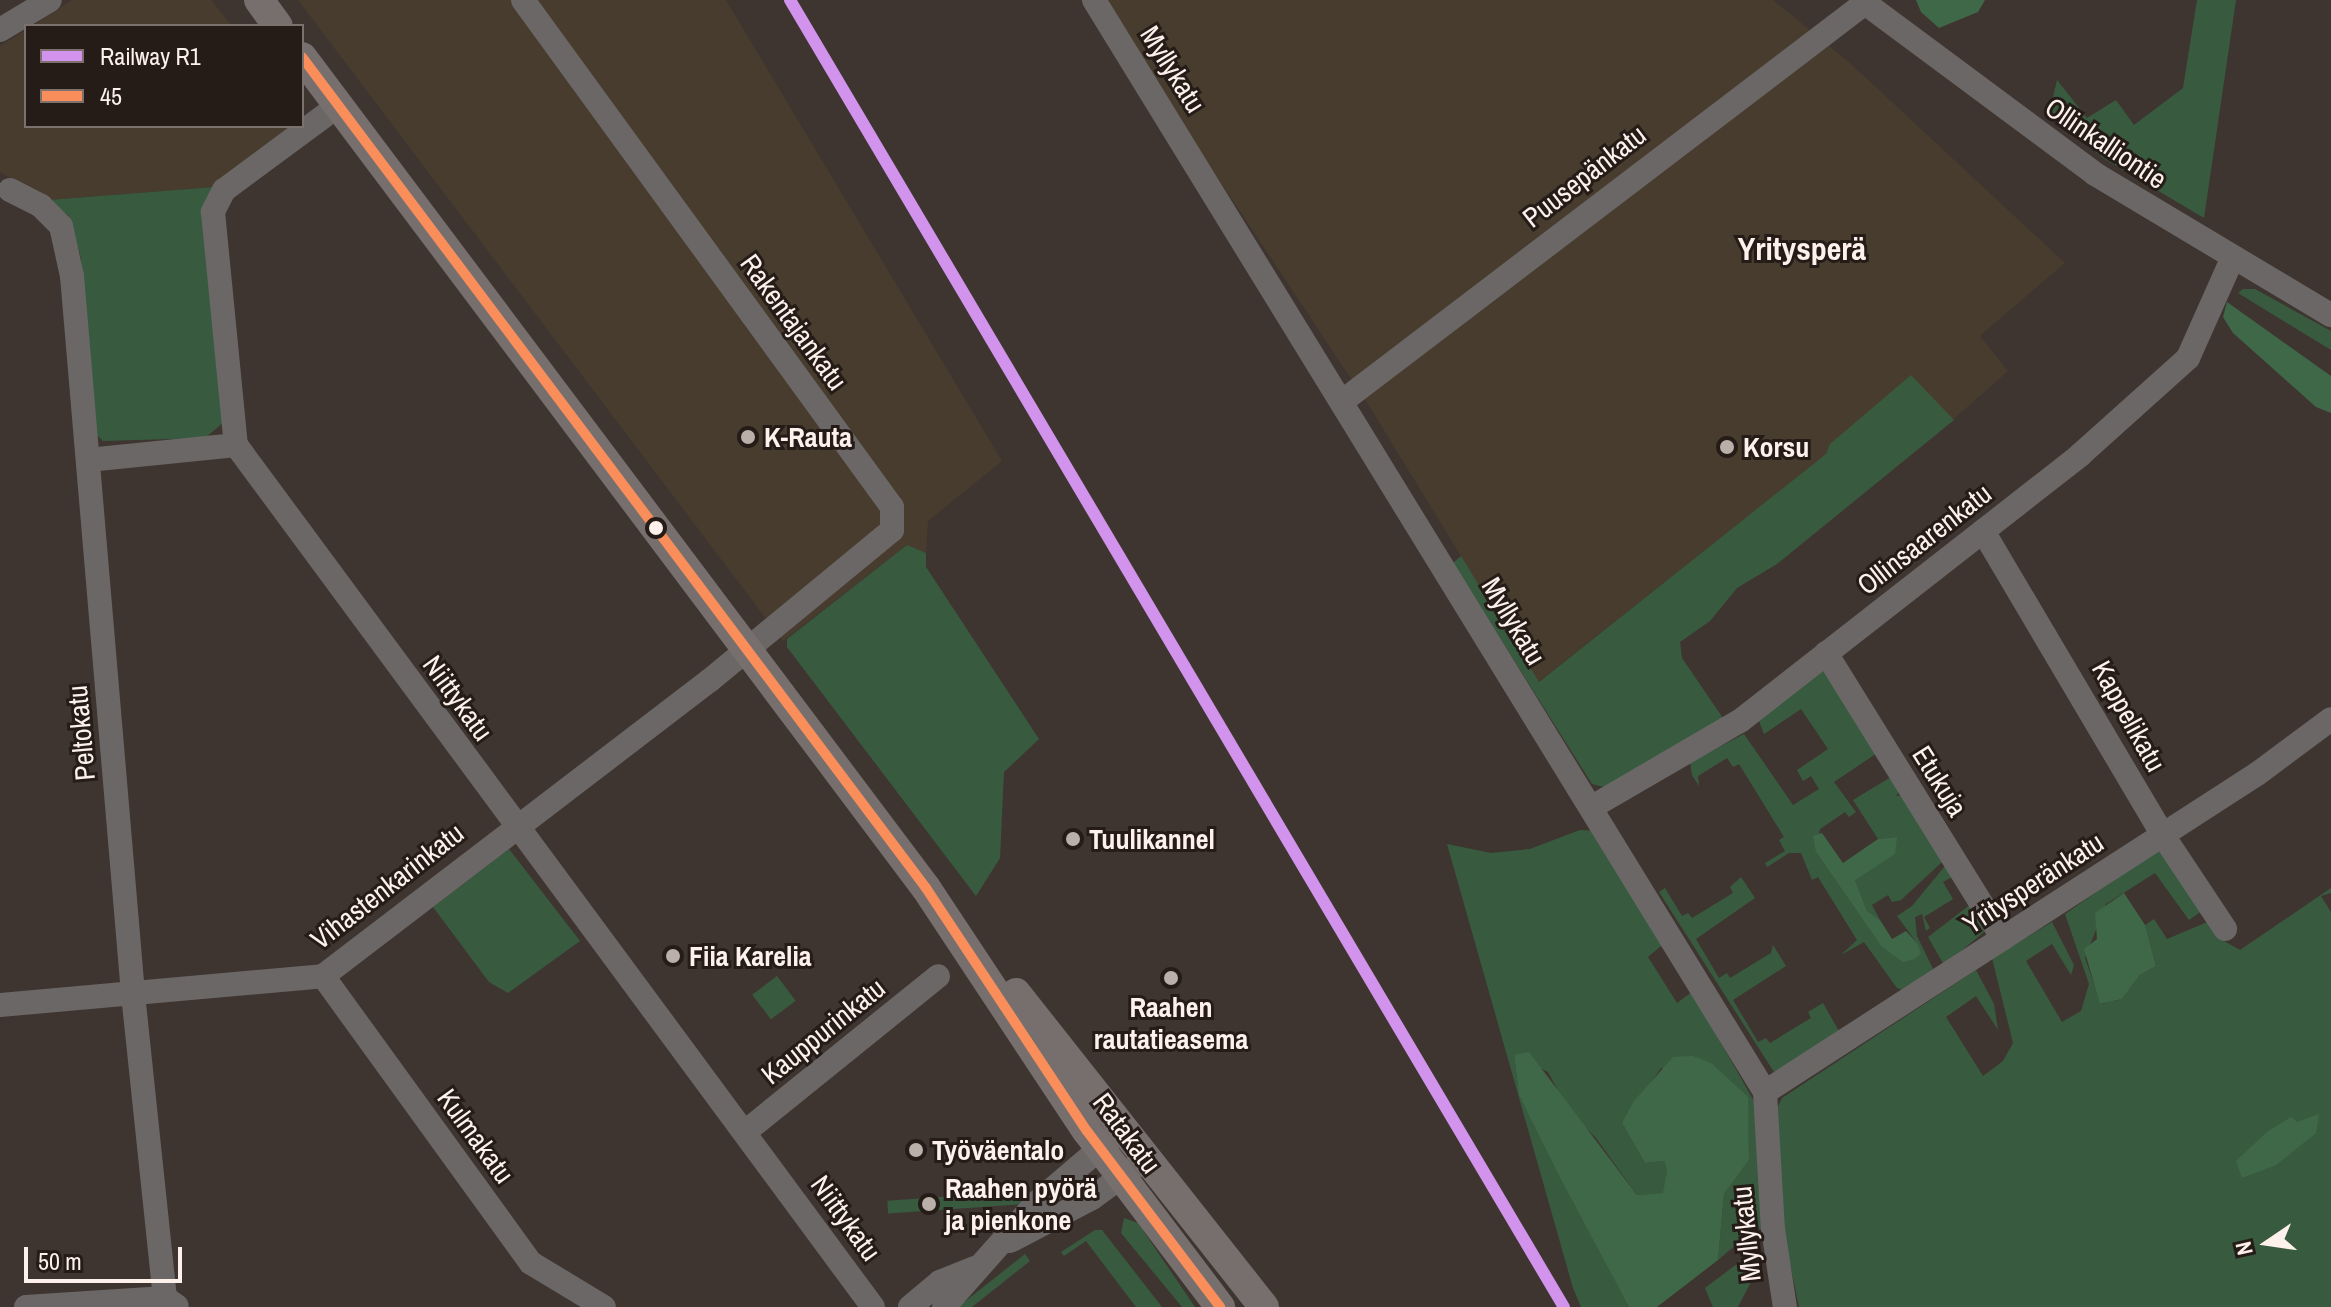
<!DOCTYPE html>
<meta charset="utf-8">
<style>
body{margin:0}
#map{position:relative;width:2331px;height:1307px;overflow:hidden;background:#3f3530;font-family:"Archivo Narrow",sans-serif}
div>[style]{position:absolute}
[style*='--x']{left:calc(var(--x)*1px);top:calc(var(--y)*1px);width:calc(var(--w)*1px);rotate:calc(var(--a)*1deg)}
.commercial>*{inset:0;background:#473c2d}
.green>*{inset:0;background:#385b40;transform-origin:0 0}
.forest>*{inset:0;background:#3f6849}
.minor>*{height:24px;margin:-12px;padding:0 12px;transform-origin:12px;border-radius:12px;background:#6b6766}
.major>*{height:30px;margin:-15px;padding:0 15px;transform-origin:15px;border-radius:15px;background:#766f6e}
.bus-1>*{height:10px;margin:-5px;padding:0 5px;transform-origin:5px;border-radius:5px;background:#fa8e5a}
.rail-1>*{height:12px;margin:-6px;padding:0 6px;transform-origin:6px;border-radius:6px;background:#d193ec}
.dots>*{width:22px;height:22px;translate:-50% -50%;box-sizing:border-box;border:4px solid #251c18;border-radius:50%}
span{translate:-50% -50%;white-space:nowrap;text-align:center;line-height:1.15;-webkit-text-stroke:6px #251c18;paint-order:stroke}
.street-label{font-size:28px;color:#fef1ec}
.poi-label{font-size:28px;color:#fef1ec;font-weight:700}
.left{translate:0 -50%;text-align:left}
.quarter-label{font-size:32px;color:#fef1ec;font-weight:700}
.legend{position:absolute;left:24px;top:24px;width:280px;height:104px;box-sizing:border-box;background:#251c18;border:2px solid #7c716d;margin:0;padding:10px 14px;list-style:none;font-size:24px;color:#fef1ec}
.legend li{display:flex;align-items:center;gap:16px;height:40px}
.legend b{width:40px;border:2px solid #7c716d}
.north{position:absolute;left:2227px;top:1203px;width:80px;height:80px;-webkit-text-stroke:6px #251c18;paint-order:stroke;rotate:257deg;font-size:22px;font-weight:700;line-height:32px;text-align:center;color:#fef1ec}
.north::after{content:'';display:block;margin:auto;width:28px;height:36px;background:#fef1ec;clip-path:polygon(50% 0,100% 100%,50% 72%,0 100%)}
.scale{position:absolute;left:24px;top:1247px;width:158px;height:36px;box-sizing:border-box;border:4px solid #fef1ec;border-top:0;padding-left:10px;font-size:24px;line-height:28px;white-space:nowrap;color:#fef1ec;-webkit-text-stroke:6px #251c18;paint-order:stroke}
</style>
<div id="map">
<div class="commercial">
<i style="clip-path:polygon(72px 0,211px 0,232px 26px,32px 26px)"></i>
<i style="clip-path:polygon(298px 0,726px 0,1002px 461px,928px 521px,926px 553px,907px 545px,783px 641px)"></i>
<i style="clip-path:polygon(1100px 0,1773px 0,1850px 63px,2065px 263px,1980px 336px,2008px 371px,1939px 432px,1905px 392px,1538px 682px,1371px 409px)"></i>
<i style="clip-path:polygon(26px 30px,26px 126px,294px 126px,215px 187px,49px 200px,0 172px,0 46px)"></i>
</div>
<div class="green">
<i style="clip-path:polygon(2197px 0,2236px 0,2204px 218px,2103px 158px,2049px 114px,2057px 80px,2087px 118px,2116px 100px,2134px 125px,2183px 88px)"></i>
<i style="clip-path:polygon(215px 187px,225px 421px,205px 438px,103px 441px,96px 434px,81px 258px,69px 216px,49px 200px)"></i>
<i style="clip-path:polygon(2243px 289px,2255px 289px,2331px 331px,2331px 350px,2238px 293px)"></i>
<i style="clip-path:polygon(1911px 375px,1954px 420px,1777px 564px,1737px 588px,1710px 621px,1680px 642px,1682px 658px,1725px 721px,1604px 787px,1592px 784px,1453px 563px,1461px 556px,1539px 682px,1826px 454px,1830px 444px)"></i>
<i style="clip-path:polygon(907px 545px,926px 553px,926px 567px,1039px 739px,1004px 772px,1000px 858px,976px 896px,787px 647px,787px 639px)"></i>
<i style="clip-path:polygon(1822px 668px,1880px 751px,1834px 782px,1856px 812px,1849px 817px,1845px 812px,1820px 829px,1816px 852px,1881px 946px,1917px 943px,1897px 916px,1912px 906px,1945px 866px,1952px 877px,1943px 882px,1953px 899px,1924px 917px,1930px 928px,1926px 931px,1922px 914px,1915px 917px,1917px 936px,1935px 973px,1905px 991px,1897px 988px,1864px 942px,1841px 955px,1857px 940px,1818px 877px,1812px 880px,1801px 853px,1789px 853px,1767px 867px,1765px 863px,1785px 851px,1779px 840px,1784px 837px,1739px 764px,1733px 767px,1727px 758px,1698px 776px,1699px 786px,1692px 775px,1690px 762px,1744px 734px,1793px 805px,1819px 789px,1811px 776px,1803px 781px,1797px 770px,1828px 749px,1801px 709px,1764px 734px,1759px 721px)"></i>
<i style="clip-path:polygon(1891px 777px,1900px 791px,1896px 796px,1905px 795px,1942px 862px,1901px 900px,1892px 902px,1888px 895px,1872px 905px,1880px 920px,1867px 911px,1855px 880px,1897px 837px,1878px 839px,1853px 800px)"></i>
<i style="clip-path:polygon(1580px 830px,1595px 831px,1662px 945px,1648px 957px,1677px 1003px,1692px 992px,1755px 1103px,1763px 1230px,1756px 1228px,1718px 1260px,1724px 1194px,1749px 1160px,1747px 1097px,1661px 1068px,1622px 1123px,1645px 1163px,1664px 1161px,1667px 1171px,1664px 1193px,1637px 1195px,1596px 1138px,1569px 1111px,1548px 1072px,1514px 1055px,1519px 1095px,1629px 1307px,1581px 1307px,1573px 1288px,1447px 844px,1491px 853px,1530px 849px)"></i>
<i style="clip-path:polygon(509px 849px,580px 941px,508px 993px,489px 982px,433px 907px)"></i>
<i style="clip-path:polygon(2156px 851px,2163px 853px,2202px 911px,2189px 920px,2155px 873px,2106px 904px,2085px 958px,2101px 1004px,2122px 999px,2140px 975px,2156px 966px,2145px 925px,2154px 919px,2167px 939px,2210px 921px,2224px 941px,2240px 950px,2331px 888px,2331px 893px,2321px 896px,2331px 912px,2331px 1307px,1799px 1307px,1777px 1199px,1775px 1113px,1782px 1098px,1976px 970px,1994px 1004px,1998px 1030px,1976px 996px,1946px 1017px,1983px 1076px,2003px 1061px,2013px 1043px,1992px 958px,2052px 922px,2074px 965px,2071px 975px,2052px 944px,2026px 961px,2062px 1022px,2081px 1011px,2089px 984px,2065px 914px)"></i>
<i style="clip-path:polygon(1741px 877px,1755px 898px,1696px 939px,1719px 978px,1727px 973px,1730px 978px,1771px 953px,1773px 945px,1786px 966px,1733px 1000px,1758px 1042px,1766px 1038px,1770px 1043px,1811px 1018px,1808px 1012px,1823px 1003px,1840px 1033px,1774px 1072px,1659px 892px,1665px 888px,1682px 916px,1688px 913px,1692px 918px,1733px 893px,1730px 887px)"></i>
<i style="clip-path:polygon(1971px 904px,1984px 932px,1944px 965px,1928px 937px)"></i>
<i style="left:777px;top:976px;width:31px;height:31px;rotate:53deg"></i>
<i style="left:1025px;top:1191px;width:13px;height:138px;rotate:86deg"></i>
<i style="clip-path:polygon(1124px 1218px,1138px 1223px,1195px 1307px,1182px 1307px,1121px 1233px)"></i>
<i style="clip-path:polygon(1095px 1230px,1102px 1230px,1162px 1307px,1136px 1307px,1086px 1241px,1064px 1256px,1061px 1252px)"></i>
<i style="clip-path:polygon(1754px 1251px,1762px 1253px,1759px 1266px,1738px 1307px,1713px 1307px,1705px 1288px)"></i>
<i style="clip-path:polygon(1025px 1254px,1030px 1261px,972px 1307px,958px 1307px)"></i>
</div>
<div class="forest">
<i style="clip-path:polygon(1916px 0,1985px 0,1978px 12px,1939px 28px,1921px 12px)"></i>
<i style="clip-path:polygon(2227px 302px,2331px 376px,2331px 413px,2316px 407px,2233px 333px,2223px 317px)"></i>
<i style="clip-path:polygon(1822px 833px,1843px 863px,1878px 839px,1897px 837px,1895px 854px,1855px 880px,1867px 911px,1880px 920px,1892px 939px,1906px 931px,1917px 943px,1921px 953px,1915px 959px,1903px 962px,1881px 946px,1816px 852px,1813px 836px)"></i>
<i style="clip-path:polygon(2124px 893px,2145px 925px,2156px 966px,2140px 975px,2122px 999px,2100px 1004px,2084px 949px,2097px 939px,2095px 913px)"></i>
<i style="clip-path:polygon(1529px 1052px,1637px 1195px,1663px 1193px,1667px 1171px,1664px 1161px,1645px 1163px,1622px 1123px,1634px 1101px,1673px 1057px,1693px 1056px,1711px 1063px,1748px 1097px,1749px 1160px,1724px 1194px,1718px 1260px,1657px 1307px,1629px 1307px,1561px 1179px,1519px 1095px,1514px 1055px)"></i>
<i style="clip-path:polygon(2319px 1114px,2316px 1133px,2276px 1165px,2242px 1178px,2236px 1161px,2267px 1132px,2291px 1117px,2297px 1122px)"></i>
</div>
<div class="minor">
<i style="--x:1094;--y:0;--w:1282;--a:58.43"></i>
<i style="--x:1765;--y:1092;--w:137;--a:86.7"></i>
<i style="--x:1773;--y:1229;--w:79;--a:81.3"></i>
<i style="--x:1861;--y:0;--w:292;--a:36.6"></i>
<i style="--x:2095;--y:174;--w:275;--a:30.9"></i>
<i style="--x:0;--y:30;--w:58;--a:-31"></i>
<i style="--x:339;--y:105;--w:143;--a:143.5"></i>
<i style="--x:224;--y:190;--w:25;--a:117"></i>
<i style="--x:213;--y:212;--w:234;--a:84.4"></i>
<i style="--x:236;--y:445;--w:1072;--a:53.54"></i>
<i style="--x:10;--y:190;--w:35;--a:27"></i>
<i style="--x:41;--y:206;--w:28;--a:45"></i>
<i style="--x:61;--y:226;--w:51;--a:77.6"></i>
<i style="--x:72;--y:276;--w:721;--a:85.14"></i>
<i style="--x:133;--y:994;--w:306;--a:84"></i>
<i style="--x:1344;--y:400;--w:660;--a:-37.3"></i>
<i style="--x:88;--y:460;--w:149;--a:-5.8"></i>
<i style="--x:1983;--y:531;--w:352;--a:59.4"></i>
<i style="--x:2162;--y:834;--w:114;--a:56.4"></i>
<i style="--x:1826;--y:653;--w:336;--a:58.2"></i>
<i style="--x:1592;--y:807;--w:171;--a:-30.2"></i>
<i style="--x:1740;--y:721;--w:432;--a:-38"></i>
<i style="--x:2080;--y:455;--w:145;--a:-41.9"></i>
<i style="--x:2188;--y:358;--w:108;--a:-66"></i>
<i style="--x:323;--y:976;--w:354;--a:54.1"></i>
<i style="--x:531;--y:1263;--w:85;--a:31.1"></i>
<i style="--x:0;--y:1005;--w:324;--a:-5.1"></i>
<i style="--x:323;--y:976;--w:486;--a:-37.4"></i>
<i style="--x:709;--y:681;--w:237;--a:-39.5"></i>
<i style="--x:892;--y:530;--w:23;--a:-90"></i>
<i style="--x:892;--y:507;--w:627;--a:-126.05"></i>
<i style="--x:1765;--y:1092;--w:586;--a:-32.88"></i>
<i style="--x:2257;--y:774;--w:92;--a:-36.6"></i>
<i style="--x:745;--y:1132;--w:248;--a:-38.9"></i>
<i style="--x:1010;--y:1241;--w:93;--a:-27.7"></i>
<i style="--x:1092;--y:1198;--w:54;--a:-36"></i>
<i style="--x:26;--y:1307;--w:139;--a:-3.7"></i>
<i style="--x:165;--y:1298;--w:14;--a:34"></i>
<i style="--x:910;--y:1307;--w:39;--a:-40"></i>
<i style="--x:940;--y:1282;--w:37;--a:-22"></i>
<i style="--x:944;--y:1307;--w:139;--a:-48.5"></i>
<i style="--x:1036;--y:1203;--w:100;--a:-40.5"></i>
</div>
<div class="major">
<i style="--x:259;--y:0;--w:32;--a:54"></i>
<i style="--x:302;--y:57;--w:1039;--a:53.1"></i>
<i style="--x:926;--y:888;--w:291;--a:56.5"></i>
<i style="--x:1087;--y:1131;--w:221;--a:52.9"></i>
<i style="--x:1016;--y:993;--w:400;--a:51.7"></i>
</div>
<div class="bus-1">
<i style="--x:302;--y:57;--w:1039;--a:53.1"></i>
<i style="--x:926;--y:888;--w:291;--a:56.5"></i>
<i style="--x:1087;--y:1131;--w:221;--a:52.9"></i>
</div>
<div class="rail-1">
<i style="--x:790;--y:0;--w:1519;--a:59.37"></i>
</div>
<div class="dots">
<i style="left:748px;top:437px;background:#bbafaa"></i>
<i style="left:1727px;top:447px;background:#bbafaa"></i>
<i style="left:656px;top:528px;background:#fef1ec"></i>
<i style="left:1073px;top:839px;background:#bbafaa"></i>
<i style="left:673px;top:956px;background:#bbafaa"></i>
<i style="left:1171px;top:978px;background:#bbafaa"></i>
<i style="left:916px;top:1150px;background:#bbafaa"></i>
<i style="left:929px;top:1204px;background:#bbafaa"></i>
</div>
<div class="street-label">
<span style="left:1173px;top:69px;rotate:58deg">Myllykatu</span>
<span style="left:2106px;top:143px;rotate:34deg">Ollinkalliontie</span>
<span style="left:1584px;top:176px;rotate:-38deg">Puusepänkatu</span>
<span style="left:794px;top:322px;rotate:54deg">Rakentajankatu</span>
<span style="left:1924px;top:539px;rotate:-38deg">Ollinsaarenkatu</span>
<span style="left:1514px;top:621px;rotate:59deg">Myllykatu</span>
<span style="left:458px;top:698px;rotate:54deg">Niittykatu</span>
<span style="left:2129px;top:716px;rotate:61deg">Kappelikatu</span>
<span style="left:81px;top:733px;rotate:-95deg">Peltokatu</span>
<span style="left:1940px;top:781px;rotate:58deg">Etukuja</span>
<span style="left:2033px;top:883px;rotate:-33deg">Yritysperänkatu</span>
<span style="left:387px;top:886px;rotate:-38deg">Vihastenkarinkatu</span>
<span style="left:823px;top:1031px;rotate:-39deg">Kauppurinkatu</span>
<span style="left:1127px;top:1133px;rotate:53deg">Ratakatu</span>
<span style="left:476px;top:1136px;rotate:54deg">Kulmakatu</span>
<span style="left:846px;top:1218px;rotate:54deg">Niittykatu</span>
<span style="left:1746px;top:1234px;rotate:-96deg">Myllykatu</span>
</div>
<div class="poi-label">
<span class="left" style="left:764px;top:437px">K-Rauta</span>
<span class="left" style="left:1743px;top:447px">Korsu</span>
<span class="left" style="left:1089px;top:839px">Tuulikannel</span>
<span class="left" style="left:689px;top:956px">Fiia Karelia</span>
<span style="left:1171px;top:1023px">Raahen<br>rautatieasema</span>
<span class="left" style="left:932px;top:1150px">Työväentalo</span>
<span class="left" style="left:945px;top:1204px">Raahen pyörä<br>ja pienkone</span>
</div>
<div class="quarter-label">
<span style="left:1802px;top:249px">Yritysperä</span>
</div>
<ul class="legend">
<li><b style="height:10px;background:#d193ec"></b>Railway R1</li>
<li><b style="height:10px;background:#fa8e5a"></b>45</li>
</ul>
<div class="north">N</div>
<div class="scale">50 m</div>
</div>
